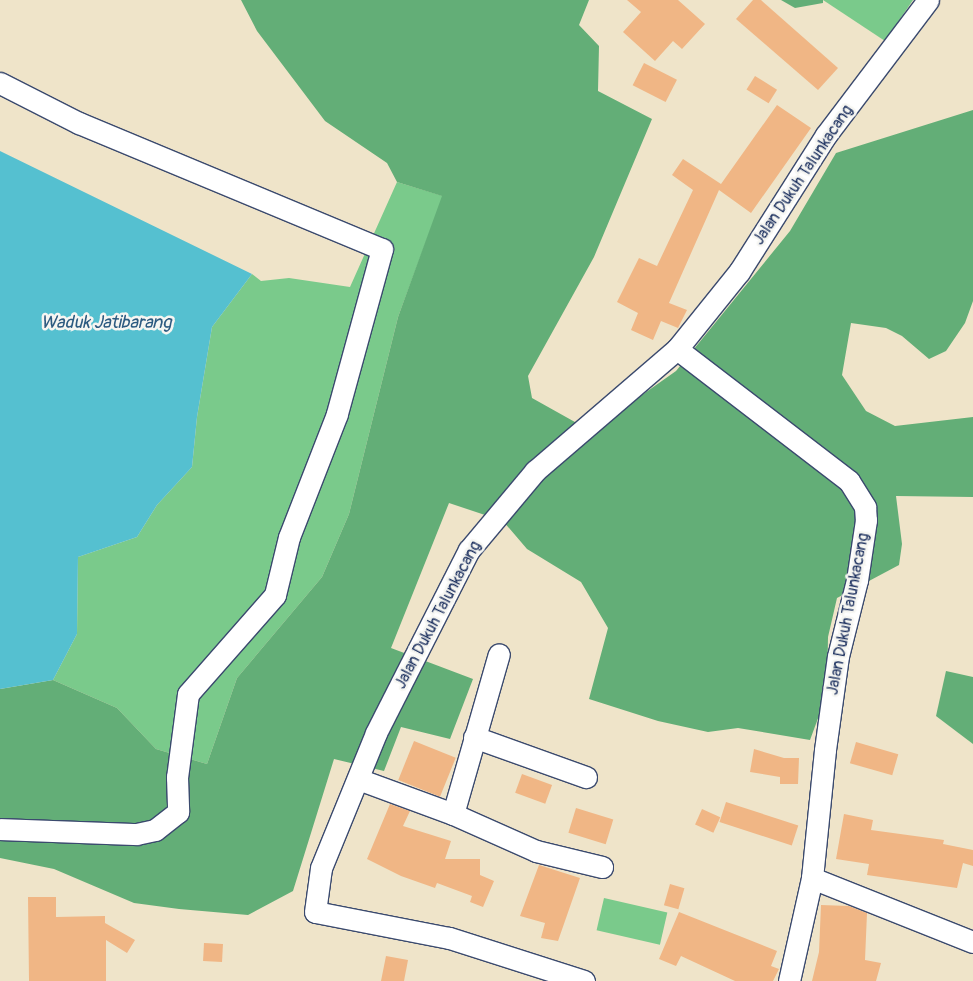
<!DOCTYPE html>
<style>
body{margin:0}
#map{position:relative;width:973px;height:981px;overflow:hidden;background:#efe4c9;font-family:Pangolin,sans-serif}
div>[style]{position:absolute}
[style*='--x']{left:calc(var(--x)*1px);top:calc(var(--y)*1px);width:calc(var(--w)*1px);rotate:calc(var(--a)*1deg)}
.green>*{inset:0;background:#7aca8b;transform-origin:0 0}
.forest>*{inset:0;background:#63ae77}
.water>*{inset:0;background:#55c0d0}
.building>*{inset:0;background:#f0b685;transform-origin:0 0}
.roads{filter:drop-shadow(1px 0 #3b4a6e) drop-shadow(-1px 0 #3b4a6e) drop-shadow(0 1px #3b4a6e) drop-shadow(0 -1px #3b4a6e)}
.minor>*{height:21px;margin:-10.5px;padding:0 10.5px;transform-origin:10.5px;border-radius:10.5px;background:#fff}
span{translate:-50% -50%;white-space:nowrap;text-align:center;line-height:1.15;-webkit-text-stroke:5px #f6f6f2;paint-order:stroke}
.street-label{font-size:16px;color:#1b2f5e}
.water-label{font-size:18px;color:#2c5a80;font-style:italic}
</style>
<div id="map">
<div class="green">
<i style="clip-path:polygon(823px 0,913px 0,885px 41px)"></i>
<i style="clip-path:polygon(397px 182px,443px 196px,398px 317px,349px 514px,322px 577px,237px 678px,207px 764px,156px 749px,117px 708px,53px 680px,77px 634px,78px 557px,137px 537px,157px 505px,192px 467px,197px 417px,212px 327px,252px 274px,261px 281px,289px 278px,350px 287px)"></i>
<i style="left:604px;top:898px;width:65px;height:33px;rotate:13deg"></i>
</div>
<div class="forest">
<i style="clip-path:polygon(241px 0,589px 0,579px 25px,599px 46px,598px 91px,652px 119px,594px 257px,528px 376px,532px 398px,591px 431px,676px 371px,790px 231px,836px 153px,973px 110px,973px 301px,965px 323px,946px 351px,929px 359px,902px 336px,886px 328px,851px 323px,842px 375px,866px 411px,895px 426px,973px 417px,973px 497px,896px 496px,902px 544px,899px 565px,837px 598px,828px 637px,827px 694px,810px 740px,738px 728px,708px 732px,658px 721px,589px 699px,608px 628px,581px 582px,527px 549px,503px 521px,449px 503px,391px 648px,473px 679px,450px 739px,401px 727px,384px 771px,334px 759px,293px 891px,248px 915px,179px 909px,134px 903px,54px 869px,0 858px,0 689px,53px 680px,117px 708px,156px 749px,207px 764px,237px 678px,322px 577px,349px 514px,398px 317px,442px 196px,397px 182px,387px 163px,325px 121px,257px 31px)"></i>
<i style="clip-path:polygon(781px 0,823px 0,823px 3px,795px 8px)"></i>
<i style="clip-path:polygon(946px 671px,973px 677px,973px 744px,936px 716px)"></i>
</div>
<div class="water">
<i style="clip-path:polygon(0 151px,252px 274px,212px 327px,197px 417px,192px 467px,157px 505px,137px 537px,78px 557px,77px 634px,53px 680px,0 689px)"></i>
</div>
<div class="building">
<i style="clip-path:polygon(627px 0,678px 0,705px 24px,682px 49px,673px 41px,655px 61px,623px 32px,641px 12px)"></i>
<i style="clip-path:polygon(753px 0,761px 0,838px 68px,818px 90px,736px 19px)"></i>
<i style="left:644px;top:63px;width:37px;height:25px;rotate:27deg"></i>
<i style="left:755px;top:76px;width:26px;height:16px;rotate:32deg"></i>
<i style="clip-path:polygon(777px 105px,811px 128px,751px 213px,719px 190px,669px 303px,687px 310px,678px 328px,661px 321px,653px 340px,631px 330px,638px 313px,617px 302px,639px 258px,657px 266px,693px 190px,672px 175px,683px 159px,721px 184px)"></i>
<i style="left:414px;top:741px;width:45px;height:42px;rotate:22deg"></i>
<i style="left:856px;top:742px;width:44px;height:22px;rotate:16deg"></i>
<i style="clip-path:polygon(754px 749px,784px 758px,799px 758px,798px 784px,780px 784px,780px 777px,750px 772px)"></i>
<i style="left:522px;top:774px;width:32px;height:20px;rotate:20deg"></i>
<i style="left:726px;top:802px;width:76px;height:21px;rotate:18deg"></i>
<i style="clip-path:polygon(390px 804px,410px 811px,403px 826px,451px 841px,445px 859px,480px 859px,480px 875px,494px 881px,483px 907px,470px 902px,472px 896px,437px 883px,435px 888px,401px 876px,367px 859px)"></i>
<i style="left:576px;top:808px;width:39px;height:26px;rotate:17deg"></i>
<i style="left:702px;top:809px;width:20px;height:17px;rotate:24deg"></i>
<i style="clip-path:polygon(844px 814px,873px 820px,871px 830px,944px 840px,943px 844px,973px 850px,973px 866px,963px 863px,957px 888px,867px 875px,869px 864px,836px 859px)"></i>
<i style="clip-path:polygon(539px 865px,580px 878px,558px 941px,541px 938px,545px 923px,520px 916px)"></i>
<i style="left:670px;top:884px;width:15px;height:22px;rotate:16deg"></i>
<i style="clip-path:polygon(28px 897px,56px 897px,56px 917px,105px 916px,105px 923px,135px 940px,127px 953px,106px 940px,106px 981px,29px 981px)"></i>
<i style="clip-path:polygon(821px 905px,849px 906px,867px 913px,865px 960px,881px 963px,876px 981px,812px 981px,819px 952px)"></i>
<i style="clip-path:polygon(679px 912px,777px 951px,771px 966px,779px 969px,773px 981px,735px 981px,681px 956px,676px 966px,659px 959px)"></i>
<i style="left:204px;top:943px;width:19px;height:18px;rotate:3deg"></i>
<i style="clip-path:polygon(386px 956px,408px 960px,404px 981px,381px 981px)"></i>
</div>
<div class="roads">
<div class="minor">
<i style="--x:0;--y:83;--w:89;--a:26.9"></i>
<i style="--x:79;--y:123;--w:328;--a:22.6"></i>
<i style="--x:382;--y:249;--w:171;--a:105.3"></i>
<i style="--x:337;--y:414;--w:132;--a:111.3"></i>
<i style="--x:289;--y:537;--w:60;--a:103.6"></i>
<i style="--x:275;--y:595;--w:132;--a:131.3"></i>
<i style="--x:188;--y:694;--w:84;--a:97.5"></i>
<i style="--x:177;--y:777;--w:35;--a:88"></i>
<i style="--x:178;--y:812;--w:29;--a:142"></i>
<i style="--x:155;--y:830;--w:19;--a:168"></i>
<i style="--x:136;--y:834;--w:136;--a:-177.9"></i>
<i style="--x:677;--y:349;--w:217;--a:37.5"></i>
<i style="--x:849;--y:481;--w:31;--a:58"></i>
<i style="--x:865;--y:507;--w:13;--a:86"></i>
<i style="--x:866;--y:520;--w:61;--a:98.5"></i>
<i style="--x:857;--y:580;--w:78;--a:104"></i>
<i style="--x:838;--y:656;--w:95;--a:97.9"></i>
<i style="--x:825;--y:750;--w:129;--a:95.8"></i>
<i style="--x:812;--y:878;--w:106;--a:102.6"></i>
<i style="--x:474;--y:737;--w:119;--a:19.7"></i>
<i style="--x:358;--y:779;--w:101;--a:20.2"></i>
<i style="--x:453;--y:814;--w:91;--a:24"></i>
<i style="--x:536;--y:851;--w:68;--a:13.6"></i>
<i style="--x:453;--y:814;--w:166;--a:-74"></i>
<i style="--x:812;--y:878;--w:173;--a:21.7"></i>
<i style="--x:584;--y:981;--w:142;--a:-162.3"></i>
<i style="--x:449;--y:938;--w:136;--a:-169"></i>
<i style="--x:315;--y:912;--w:44;--a:-82.2"></i>
<i style="--x:321;--y:868;--w:146;--a:-67.8"></i>
<i style="--x:376;--y:733;--w:205;--a:-63.1"></i>
<i style="--x:469;--y:550;--w:103;--a:-50.1"></i>
<i style="--x:535;--y:471;--w:187;--a:-40.7"></i>
<i style="--x:677;--y:349;--w:99;--a:-51.2"></i>
<i style="--x:739;--y:272;--w:162;--a:-57.6"></i>
<i style="--x:826;--y:135;--w:169;--a:-52.9"></i>
</div>
</div>
<div class="street-label">
<span style="left:803px;top:175px;rotate:-56deg">Jalan Dukuh Talunkacang</span>
<span style="left:848px;top:614px;rotate:-79deg">Jalan Dukuh Talunkacang</span>
<span style="left:438px;top:615px;rotate:-62deg">Jalan Dukuh Talunkacang</span>
</div>
<div class="water-label">
<span style="left:106px;top:323px">Waduk Jatibarang</span>
</div>
</div>
